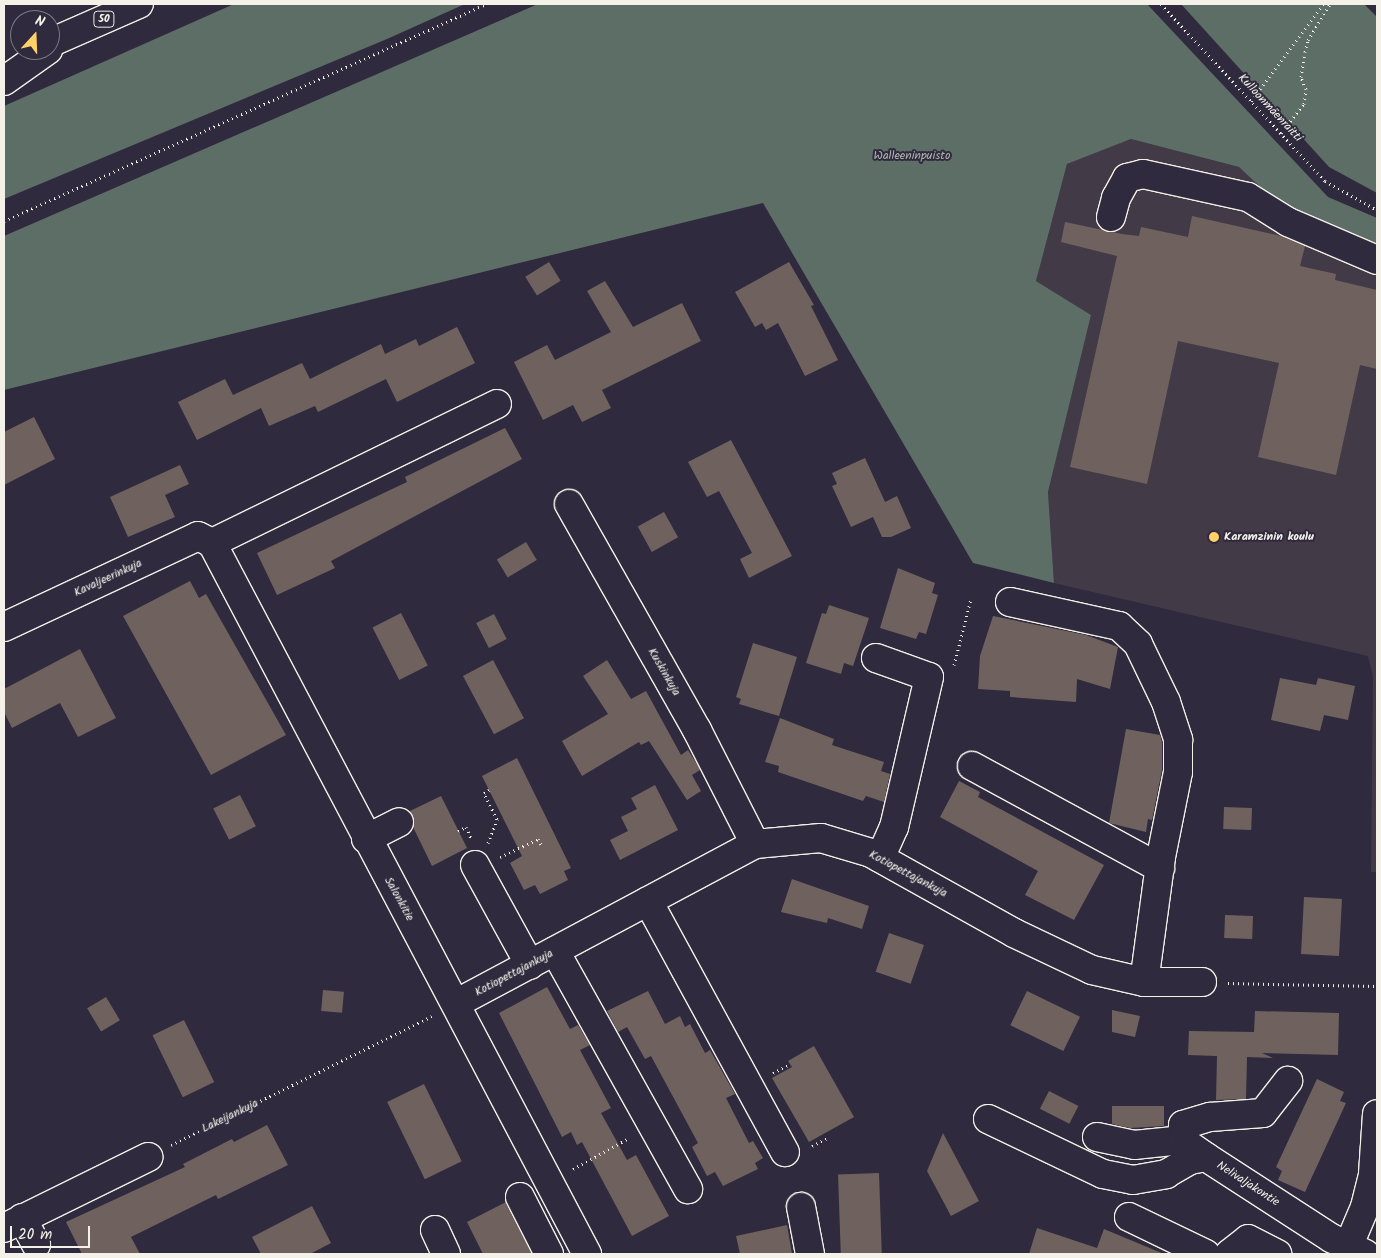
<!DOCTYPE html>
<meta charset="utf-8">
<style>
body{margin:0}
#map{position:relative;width:1381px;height:1258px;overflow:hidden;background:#2f2a3d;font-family:Kalam,sans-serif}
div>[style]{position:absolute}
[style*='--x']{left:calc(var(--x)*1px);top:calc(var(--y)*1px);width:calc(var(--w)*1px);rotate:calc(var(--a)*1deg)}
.built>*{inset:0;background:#423b47}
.green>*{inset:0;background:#5c6e65}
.building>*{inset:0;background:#6f625e;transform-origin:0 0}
.path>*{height:3px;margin-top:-1.5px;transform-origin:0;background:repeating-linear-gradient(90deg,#f4f1e8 0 1px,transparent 0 5px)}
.roads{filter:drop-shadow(1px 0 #f4f1e8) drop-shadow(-1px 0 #f4f1e8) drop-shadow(0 1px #f4f1e8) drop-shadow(0 -1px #f4f1e8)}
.minor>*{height:28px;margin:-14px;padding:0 14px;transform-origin:14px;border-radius:14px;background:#2f2a3d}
.highway>*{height:28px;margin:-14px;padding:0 14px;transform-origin:14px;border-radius:14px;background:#2f2a3d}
.dots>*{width:14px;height:14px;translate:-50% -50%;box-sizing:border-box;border:2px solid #2f2a3d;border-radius:50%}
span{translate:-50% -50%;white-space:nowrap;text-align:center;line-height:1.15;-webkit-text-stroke:4px #2f2a3d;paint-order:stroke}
.shield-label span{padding:1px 4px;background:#2f2a3d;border:1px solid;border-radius:4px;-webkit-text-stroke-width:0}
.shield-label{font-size:11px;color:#f4f1e8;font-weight:700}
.street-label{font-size:12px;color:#f4f1e8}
.park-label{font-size:12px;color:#b0b6ad}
.poi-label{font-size:12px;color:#f4f1e8;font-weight:700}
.left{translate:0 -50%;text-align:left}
.frame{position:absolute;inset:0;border:5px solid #f4f1e8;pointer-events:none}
.north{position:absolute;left:10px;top:10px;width:50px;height:50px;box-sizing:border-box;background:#2f2a3d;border:1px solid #7e7a81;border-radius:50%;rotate:20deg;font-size:14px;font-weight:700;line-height:20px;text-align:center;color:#f4f1e8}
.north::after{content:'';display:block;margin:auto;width:18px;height:22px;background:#ffd166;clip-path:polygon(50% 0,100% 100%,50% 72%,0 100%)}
.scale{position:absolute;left:10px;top:1226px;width:80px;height:22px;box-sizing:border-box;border:2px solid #f4f1e8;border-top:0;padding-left:6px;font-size:15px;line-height:18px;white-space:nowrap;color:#f4f1e8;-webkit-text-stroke:4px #2f2a3d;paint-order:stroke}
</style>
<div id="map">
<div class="built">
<i style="clip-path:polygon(1131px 139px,1239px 167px,1288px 213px,1377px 243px,1377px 872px,1371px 872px,1373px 677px,1368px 656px,1054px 583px,1048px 492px,1091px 315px,1036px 281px,1067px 164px)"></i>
</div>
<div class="green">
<i style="clip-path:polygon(234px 4px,465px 4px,387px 39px,4px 199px,4px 106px)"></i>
<i style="clip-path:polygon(538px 4px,1147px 4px,1328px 197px,1377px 218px,1377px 243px,1288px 213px,1239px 167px,1131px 139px,1067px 164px,1036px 281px,1091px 315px,1048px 492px,1054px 583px,973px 563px,763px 203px,4px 390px,4px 236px)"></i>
<i style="clip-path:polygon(1181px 4px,1364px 4px,1377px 17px,1377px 193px,1329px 167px)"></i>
</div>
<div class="building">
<i style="clip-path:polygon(1192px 216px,1281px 236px,1305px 246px,1300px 266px,1336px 274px,1335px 280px,1377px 290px,1377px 369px,1360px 365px,1336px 475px,1258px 457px,1279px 363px,1178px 341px,1147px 484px,1070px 467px,1117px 256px,1061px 242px,1065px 222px,1122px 234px,1139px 236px,1141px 227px,1188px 237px)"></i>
<i style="left:549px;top:262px;width:22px;height:28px;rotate:58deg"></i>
<i style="clip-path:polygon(789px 262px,814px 305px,811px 306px,838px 360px,805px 376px,778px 323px,766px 330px,762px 323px,755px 327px,735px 292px)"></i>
<i style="clip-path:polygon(605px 281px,633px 327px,682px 303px,701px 341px,602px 390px,611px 408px,582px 422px,573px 405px,543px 420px,514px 362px,547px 345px,555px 360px,611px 332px,587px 291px)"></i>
<i style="clip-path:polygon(457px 327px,475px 363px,397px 402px,386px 379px,318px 412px,315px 406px,269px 426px,261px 408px,197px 440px,178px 402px,225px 379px,233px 395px,302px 363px,310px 379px,381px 344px,385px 354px,416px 339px,419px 346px)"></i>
<i style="clip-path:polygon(34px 417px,55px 459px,4px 485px,4px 432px)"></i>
<i style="clip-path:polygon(505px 428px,522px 459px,331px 561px,335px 568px,277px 595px,257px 553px,407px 482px,405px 477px)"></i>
<i style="clip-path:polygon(731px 440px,792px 556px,749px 578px,740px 559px,752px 553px,719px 491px,707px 497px,688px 462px)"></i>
<i style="clip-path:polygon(865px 458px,885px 502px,897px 496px,911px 528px,891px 537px,882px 537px,873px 517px,851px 527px,832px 486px,837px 484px,832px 473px)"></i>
<i style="clip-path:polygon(180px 465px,189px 484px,165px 495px,175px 517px,128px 537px,110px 497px)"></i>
<i style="left:664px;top:512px;width:29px;height:30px;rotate:61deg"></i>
<i style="left:526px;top:542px;width:21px;height:34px;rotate:59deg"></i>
<i style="clip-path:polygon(898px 568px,935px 583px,932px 593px,938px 595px,926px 634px,919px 632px,916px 639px,880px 628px)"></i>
<i style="clip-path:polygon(190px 581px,199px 598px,206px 594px,286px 735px,211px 775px,123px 616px)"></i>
<i style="clip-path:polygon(829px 605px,869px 618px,853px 666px,844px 663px,841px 674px,806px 663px,822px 613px,826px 614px)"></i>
<i style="left:401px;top:613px;width:59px;height:32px;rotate:63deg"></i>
<i style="left:494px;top:614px;width:28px;height:20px;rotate:63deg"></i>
<i style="clip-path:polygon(993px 616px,1086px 635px,1118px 647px,1110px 689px,1077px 679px,1076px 702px,1010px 697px,1010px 691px,978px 689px,980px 656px)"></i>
<i style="clip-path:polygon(753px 643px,797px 657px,779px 716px,739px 704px,741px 699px,736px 697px)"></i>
<i style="clip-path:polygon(80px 649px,116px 718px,78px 737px,60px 703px,12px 728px,4px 712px,4px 689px)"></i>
<i style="left:493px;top:660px;width:66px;height:34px;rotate:62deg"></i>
<i style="clip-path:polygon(607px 660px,631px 699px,646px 691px,681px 755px,688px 750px,697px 764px,700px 770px,692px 775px,701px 791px,687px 800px,649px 741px,641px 745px,639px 742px,582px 776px,562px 741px,608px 714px,583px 676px)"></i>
<i style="clip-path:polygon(1280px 678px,1316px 685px,1318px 678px,1355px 686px,1348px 720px,1324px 715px,1320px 731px,1271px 720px)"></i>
<i style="clip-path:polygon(780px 718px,834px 739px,832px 745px,884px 762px,881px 771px,890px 774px,884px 802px,866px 796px,863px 801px,778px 772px,779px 766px,765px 762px)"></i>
<i style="clip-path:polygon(1126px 729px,1160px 735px,1162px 742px,1162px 770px,1152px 820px,1148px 819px,1146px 832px,1109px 823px)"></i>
<i style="clip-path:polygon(517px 758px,571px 868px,564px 871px,568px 880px,540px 894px,535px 885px,524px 890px,510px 863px,522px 856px,482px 776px)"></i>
<i style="clip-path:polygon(959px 781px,980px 792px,978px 797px,1104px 865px,1074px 920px,1025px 895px,1038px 871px,940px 817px)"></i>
<i style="clip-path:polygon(655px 785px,678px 830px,620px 860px,610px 840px,628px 831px,621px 817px,637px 809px,631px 798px)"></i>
<i style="left:240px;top:795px;width:35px;height:30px;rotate:63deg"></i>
<i style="clip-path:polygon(441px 796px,467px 848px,432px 866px,413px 827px,410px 811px)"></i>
<i style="left:1224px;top:807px;width:28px;height:22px;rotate:2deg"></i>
<i style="clip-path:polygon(792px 879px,869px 906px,862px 929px,828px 918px,827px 923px,781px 912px)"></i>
<i style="left:1304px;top:897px;width:38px;height:57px;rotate:3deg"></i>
<i style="left:1225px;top:915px;width:28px;height:23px;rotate:2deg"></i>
<i style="left:889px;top:933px;width:37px;height:41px;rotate:19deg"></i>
<i style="clip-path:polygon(547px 987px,570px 1029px,578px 1025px,590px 1045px,580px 1050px,611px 1108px,601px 1113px,627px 1160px,636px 1155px,669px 1216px,632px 1236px,582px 1142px,577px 1145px,571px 1132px,562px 1137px,499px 1013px)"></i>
<i style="left:323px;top:990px;width:21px;height:21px;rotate:5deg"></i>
<i style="clip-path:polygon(648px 991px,665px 1024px,680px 1016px,685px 1027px,690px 1024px,705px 1053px,710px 1050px,735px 1094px,726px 1098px,749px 1143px,753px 1141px,763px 1158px,755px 1163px,758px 1169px,723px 1186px,715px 1172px,707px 1176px,692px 1147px,698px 1143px,651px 1056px,645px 1059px,627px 1027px,618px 1032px,607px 1011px)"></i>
<i style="left:1027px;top:991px;width:59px;height:38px;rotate:26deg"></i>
<i style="left:106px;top:997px;width:27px;height:22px;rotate:59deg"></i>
<i style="clip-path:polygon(1112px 1010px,1140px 1016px,1135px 1037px,1112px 1032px)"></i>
<i style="clip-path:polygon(1255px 1011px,1339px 1013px,1338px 1055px,1262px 1053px,1273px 1058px,1247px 1057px,1246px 1099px,1216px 1100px,1217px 1056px,1188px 1055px,1189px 1031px,1254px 1032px)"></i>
<i style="left:184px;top:1020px;width:69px;height:35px;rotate:64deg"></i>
<i style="clip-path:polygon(814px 1046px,854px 1117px,809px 1142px,772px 1078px,792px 1067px,788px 1061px)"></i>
<i style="clip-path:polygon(1317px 1079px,1344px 1092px,1340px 1101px,1346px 1103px,1305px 1192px,1278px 1180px,1282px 1171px,1276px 1167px)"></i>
<i style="left:424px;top:1084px;width:86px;height:41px;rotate:64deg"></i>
<i style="left:1049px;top:1091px;width:33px;height:20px;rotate:27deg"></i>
<i style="clip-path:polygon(1112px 1106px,1164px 1106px,1164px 1126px,1130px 1128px,1112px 1124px)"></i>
<i style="clip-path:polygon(267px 1125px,288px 1165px,218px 1199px,216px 1195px,131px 1237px,140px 1254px,82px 1254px,66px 1222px,185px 1167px,183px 1164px,232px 1139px,234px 1142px)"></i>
<i style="clip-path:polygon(943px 1133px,979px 1201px,951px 1216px,927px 1171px)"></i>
<i style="left:879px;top:1173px;width:81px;height:41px;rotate:88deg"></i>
<i style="clip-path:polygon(506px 1202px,506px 1204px,532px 1254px,483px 1254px,467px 1222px)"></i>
<i style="clip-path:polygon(312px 1206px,331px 1243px,310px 1254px,261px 1254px,252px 1237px)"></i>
<i style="clip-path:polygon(787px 1225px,792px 1254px,740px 1254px,736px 1236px)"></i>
<i style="clip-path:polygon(1037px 1228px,1097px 1248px,1104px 1229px,1164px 1254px,1029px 1254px)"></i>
</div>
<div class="path">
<i style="--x:1161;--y:4;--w:241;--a:47.2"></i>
<i style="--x:1325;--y:181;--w:60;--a:29.1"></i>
<i style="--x:1251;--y:101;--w:121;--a:-53.4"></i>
<i style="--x:1281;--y:133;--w:37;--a:-52"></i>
<i style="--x:1304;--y:104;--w:15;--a:-82"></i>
<i style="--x:1306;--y:89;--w:13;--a:-113"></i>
<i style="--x:1301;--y:77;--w:25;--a:-81"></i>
<i style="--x:1305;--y:52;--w:12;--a:-76"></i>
<i style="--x:1308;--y:40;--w:42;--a:-58.6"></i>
<i style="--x:4;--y:221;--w:529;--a:-24.24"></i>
<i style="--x:954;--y:665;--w:68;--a:-75.6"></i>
<i style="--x:458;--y:831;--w:9;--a:-27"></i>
<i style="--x:466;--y:827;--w:12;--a:66"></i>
<i style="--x:488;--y:843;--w:26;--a:-69"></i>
<i style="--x:497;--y:819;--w:29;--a:-117"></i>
<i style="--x:484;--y:793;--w:6;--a:-31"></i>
<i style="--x:500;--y:857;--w:42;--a:-25.3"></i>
<i style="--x:538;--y:839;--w:8;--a:60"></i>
<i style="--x:1228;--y:983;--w:149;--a:1.2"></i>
<i style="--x:773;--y:1073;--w:19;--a:-28"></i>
<i style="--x:171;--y:1145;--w:291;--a:-26.3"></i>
<i style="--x:812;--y:1146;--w:19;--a:-28"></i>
<i style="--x:573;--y:1169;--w:64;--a:-29"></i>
</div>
<div class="roads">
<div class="minor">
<i style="--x:1111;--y:217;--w:20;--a:-75"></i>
<i style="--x:1116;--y:198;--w:23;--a:-61"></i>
<i style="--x:1127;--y:178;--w:16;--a:-14"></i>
<i style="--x:1143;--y:174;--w:107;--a:12.4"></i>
<i style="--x:1248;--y:197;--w:47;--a:32"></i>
<i style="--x:1288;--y:222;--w:97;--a:23.1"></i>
<i style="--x:569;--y:504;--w:260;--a:60.5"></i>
<i style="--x:697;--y:730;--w:128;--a:63"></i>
<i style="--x:212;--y:543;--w:804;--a:62.19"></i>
<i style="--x:212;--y:543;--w:317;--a:-26"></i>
<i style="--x:1010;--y:602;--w:112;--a:12.4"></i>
<i style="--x:1119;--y:626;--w:26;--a:43"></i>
<i style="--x:1138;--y:644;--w:64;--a:64.2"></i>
<i style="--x:1166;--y:702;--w:40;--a:72"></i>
<i style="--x:1178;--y:740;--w:32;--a:90"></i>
<i style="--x:1178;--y:772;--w:87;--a:101.3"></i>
<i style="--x:1161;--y:857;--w:126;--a:97.7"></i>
<i style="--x:4;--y:627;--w:214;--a:-25.1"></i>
<i style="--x:198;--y:536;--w:16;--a:27"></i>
<i style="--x:876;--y:658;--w:56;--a:19.7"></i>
<i style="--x:929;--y:677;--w:154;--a:103.1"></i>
<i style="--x:894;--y:827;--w:34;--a:114"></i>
<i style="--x:972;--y:766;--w:214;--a:28.5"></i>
<i style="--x:366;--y:839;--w:37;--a:-27"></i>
<i style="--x:475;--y:865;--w:114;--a:61.2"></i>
<i style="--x:648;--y:901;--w:286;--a:61.4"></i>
<i style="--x:555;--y:951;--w:273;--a:60.8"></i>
<i style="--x:457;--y:1003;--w:338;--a:-28.1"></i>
<i style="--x:755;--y:844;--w:66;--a:-5.2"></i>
<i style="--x:821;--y:838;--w:52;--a:16.7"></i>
<i style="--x:871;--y:853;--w:164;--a:29.2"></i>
<i style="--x:1014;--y:933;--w:86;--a:25.4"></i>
<i style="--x:1092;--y:970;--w:53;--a:13"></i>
<i style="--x:1144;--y:982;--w:58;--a:0"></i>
<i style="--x:988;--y:1119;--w:127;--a:25.6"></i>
<i style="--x:1103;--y:1174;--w:31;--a:11"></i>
<i style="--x:1133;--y:1180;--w:34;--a:-10"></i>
<i style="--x:1166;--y:1174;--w:28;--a:-30"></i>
<i style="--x:1190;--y:1160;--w:16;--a:-11"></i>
<i style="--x:1206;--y:1157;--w:149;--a:32.9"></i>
<i style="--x:1331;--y:1238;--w:38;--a:25"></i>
<i style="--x:1097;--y:1137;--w:38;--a:12"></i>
<i style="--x:1134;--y:1145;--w:48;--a:-5.9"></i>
<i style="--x:1206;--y:1157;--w:29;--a:-145"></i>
<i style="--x:1182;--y:1140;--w:15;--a:-86"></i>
<i style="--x:1183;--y:1125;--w:28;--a:-17"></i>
<i style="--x:1210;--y:1117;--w:53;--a:-4.3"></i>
<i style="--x:1263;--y:1113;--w:41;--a:-52"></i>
<i style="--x:520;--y:1197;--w:64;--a:63"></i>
<i style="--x:801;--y:1207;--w:48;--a:79.2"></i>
<i style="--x:1129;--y:1217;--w:85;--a:25.7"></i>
<i style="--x:22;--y:1218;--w:30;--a:62"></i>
<i style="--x:4;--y:1228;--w:161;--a:-26.2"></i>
<i style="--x:435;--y:1230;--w:26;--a:65"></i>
<i style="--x:1229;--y:1254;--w:24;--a:-38"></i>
<i style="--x:1248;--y:1239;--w:33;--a:27"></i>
<i style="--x:1345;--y:1254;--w:51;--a:-66.9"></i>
<i style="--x:1365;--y:1207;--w:34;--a:-76"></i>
<i style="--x:1373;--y:1174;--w:60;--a:-86.2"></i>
</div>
<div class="highway">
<i style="--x:50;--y:43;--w:97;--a:-23.7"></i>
<i style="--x:4;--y:81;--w:54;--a:-35.2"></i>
</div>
</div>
<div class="dots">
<i style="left:1214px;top:537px;background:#ffd166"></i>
</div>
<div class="shield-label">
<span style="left:104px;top:19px">50</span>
</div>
<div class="street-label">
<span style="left:1270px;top:108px;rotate:47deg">Kulloonmäenraitti</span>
<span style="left:108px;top:578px;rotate:-25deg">Kavaljeerinkuja</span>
<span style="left:664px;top:672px;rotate:60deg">Kuskinkuja</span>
<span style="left:908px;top:874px;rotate:28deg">Kotiopettajankuja</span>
<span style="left:399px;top:899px;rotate:61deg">Salonkitie</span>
<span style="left:514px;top:973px;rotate:-28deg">Kotiopettajankuja</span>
<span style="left:230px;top:1116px;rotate:-26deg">Lakeijankuja</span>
<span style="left:1248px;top:1184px;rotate:33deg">Nelivaljakontie</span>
</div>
<div class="park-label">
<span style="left:912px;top:156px">Walleeninpuisto</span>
</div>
<div class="poi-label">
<span class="left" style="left:1224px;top:537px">Karamzinin koulu</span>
</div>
<div class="frame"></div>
<div class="north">N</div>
<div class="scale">20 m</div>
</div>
